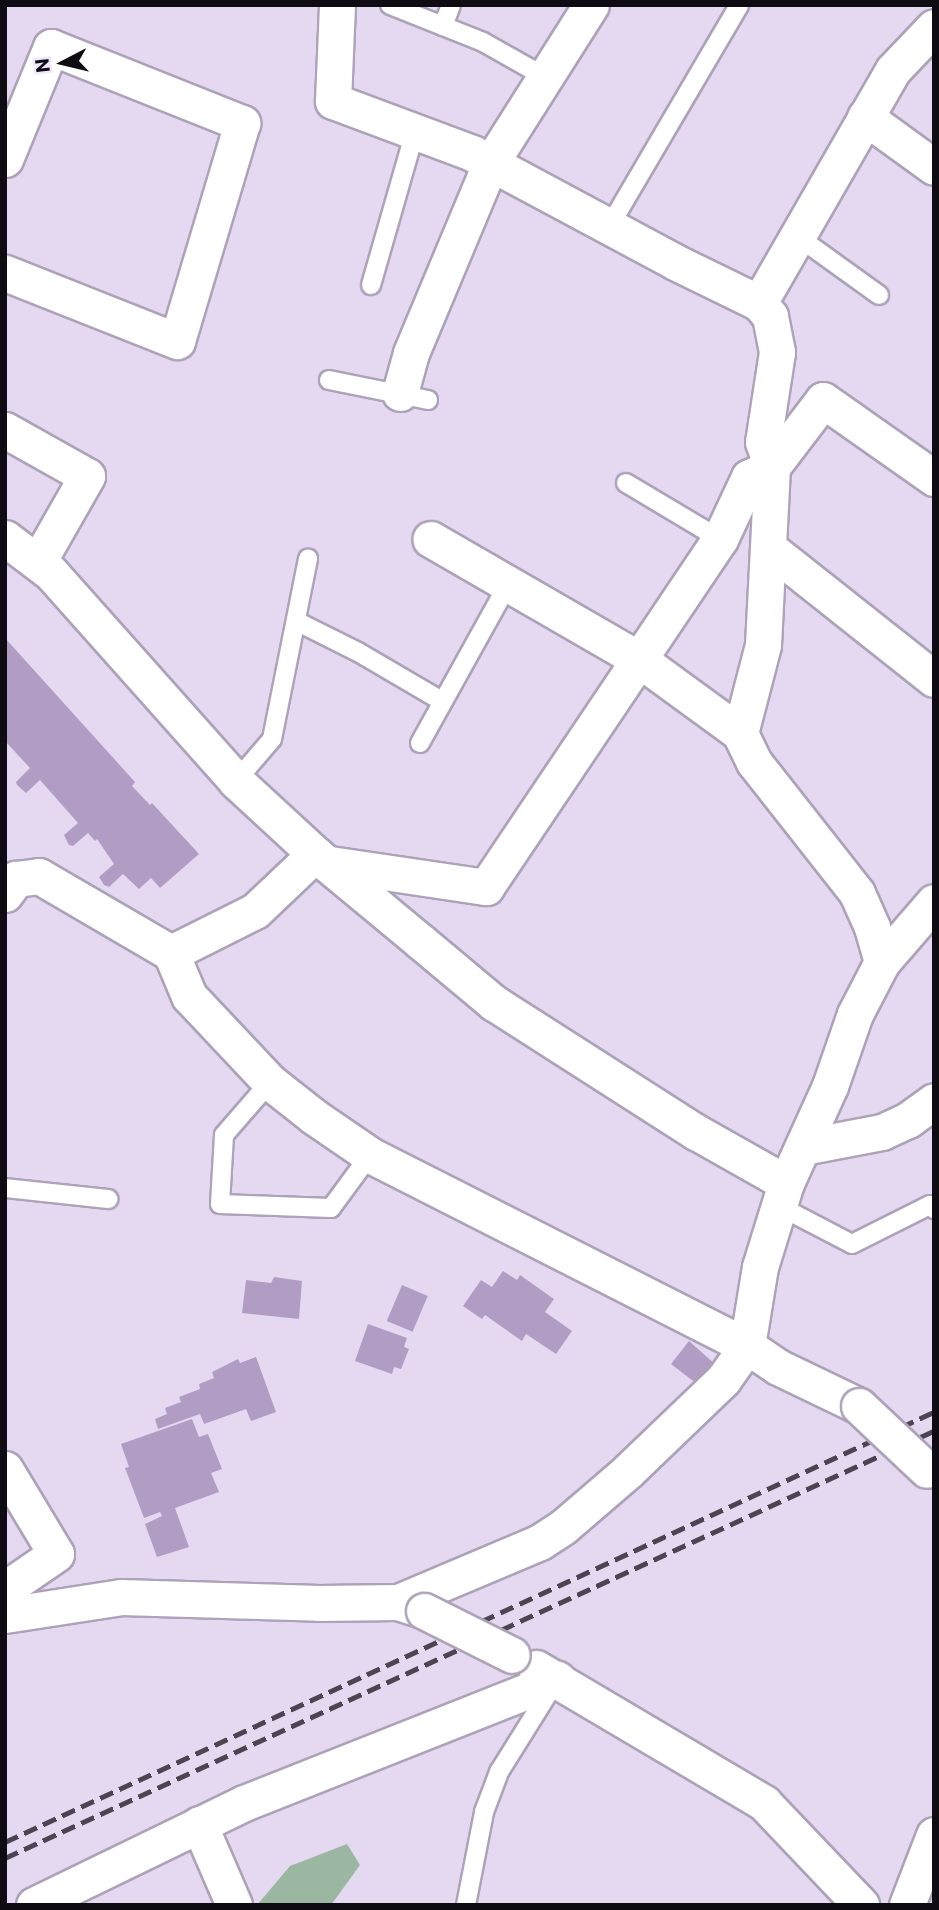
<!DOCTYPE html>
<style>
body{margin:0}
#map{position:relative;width:939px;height:1910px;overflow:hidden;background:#e5d9f1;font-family:Commissioner,sans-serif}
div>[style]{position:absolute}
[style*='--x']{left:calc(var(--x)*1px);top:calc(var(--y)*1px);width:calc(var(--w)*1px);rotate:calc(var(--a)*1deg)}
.green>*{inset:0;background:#9bb7a2}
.building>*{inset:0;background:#b19dc4;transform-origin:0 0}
.roads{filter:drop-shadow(2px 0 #aea2b9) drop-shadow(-2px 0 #aea2b9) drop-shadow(0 2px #aea2b9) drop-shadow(0 -2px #aea2b9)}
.lane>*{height:18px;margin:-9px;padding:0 9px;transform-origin:9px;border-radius:9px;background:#fff}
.street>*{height:35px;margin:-17.5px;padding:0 17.5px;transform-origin:17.5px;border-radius:17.5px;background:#fff}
.rail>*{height:5px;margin-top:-2.5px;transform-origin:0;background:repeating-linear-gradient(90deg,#4b4552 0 14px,transparent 0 21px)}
.bridges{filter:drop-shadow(2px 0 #aea2b9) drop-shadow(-2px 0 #aea2b9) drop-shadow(0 2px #aea2b9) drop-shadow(0 -2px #aea2b9)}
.street-bridge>*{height:35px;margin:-17.5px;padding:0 17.5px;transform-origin:17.5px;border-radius:17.5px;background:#fff}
span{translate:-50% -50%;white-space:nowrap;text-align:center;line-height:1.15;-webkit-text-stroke:5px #f2e6fe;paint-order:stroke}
.frame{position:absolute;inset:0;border:7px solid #0f0b13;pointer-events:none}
.north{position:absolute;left:28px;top:28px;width:70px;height:70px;-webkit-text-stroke:5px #f2e6fe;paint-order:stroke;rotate:263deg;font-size:19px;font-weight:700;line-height:28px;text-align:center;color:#0f0b13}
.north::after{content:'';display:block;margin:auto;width:24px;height:32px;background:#0f0b13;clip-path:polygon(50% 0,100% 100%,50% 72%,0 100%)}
</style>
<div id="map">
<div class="green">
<i style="clip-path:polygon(347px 1844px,360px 1865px,331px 1905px,257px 1905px,290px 1866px)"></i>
</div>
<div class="building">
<i style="clip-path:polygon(5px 638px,135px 782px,132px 786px,150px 805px,152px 803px,199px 854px,160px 888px,151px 878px,139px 889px,123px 874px,109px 887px,104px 885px,99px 877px,114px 864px,97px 839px,95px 841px,88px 833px,73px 846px,69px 845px,64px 835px,78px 823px,40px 780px,26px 793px,17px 785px,16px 782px,30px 768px,5px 741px)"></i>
<i style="clip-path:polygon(503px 1271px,517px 1280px,520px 1275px,554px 1299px,545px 1312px,572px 1331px,556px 1354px,526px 1334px,522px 1341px,485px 1315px,482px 1319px,463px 1306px,481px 1280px,492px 1287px)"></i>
<i style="clip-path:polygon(274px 1277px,302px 1281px,299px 1319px,242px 1313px,246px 1280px,271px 1283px)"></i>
<i style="left:402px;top:1285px;width:28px;height:39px;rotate:23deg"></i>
<i style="clip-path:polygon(368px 1324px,407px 1338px,404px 1347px,409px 1349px,401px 1369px,394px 1367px,392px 1374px,355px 1361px)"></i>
<i style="clip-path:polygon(689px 1341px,716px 1365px,697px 1384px,671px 1364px)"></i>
<i style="clip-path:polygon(256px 1357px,276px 1412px,251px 1421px,246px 1409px,204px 1424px,200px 1414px,158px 1429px,155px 1419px,167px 1414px,165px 1408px,181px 1402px,179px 1397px,200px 1389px,199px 1384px,214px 1378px,212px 1372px,238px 1359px,240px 1363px)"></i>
<i style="clip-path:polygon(192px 1419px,199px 1437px,208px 1434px,222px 1469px,211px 1473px,219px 1492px,175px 1508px,189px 1547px,157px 1557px,145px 1524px,162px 1516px,160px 1512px,144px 1518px,125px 1468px,129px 1467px,121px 1444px)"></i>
</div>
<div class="roads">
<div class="lane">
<i style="--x:390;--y:5;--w:100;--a:21.7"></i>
<i style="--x:483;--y:42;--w:71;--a:29.4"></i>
<i style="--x:443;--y:26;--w:22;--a:-69"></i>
<i style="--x:609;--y:227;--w:257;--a:-59.6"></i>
<i style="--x:797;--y:236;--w:101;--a:35.7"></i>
<i style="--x:371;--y:285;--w:159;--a:-74"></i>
<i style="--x:329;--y:380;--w:101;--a:11.4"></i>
<i style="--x:626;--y:483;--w:109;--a:30.8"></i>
<i style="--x:296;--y:621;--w:69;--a:26.6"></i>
<i style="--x:358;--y:652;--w:97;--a:30.3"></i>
<i style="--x:420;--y:743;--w:182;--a:-61"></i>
<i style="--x:236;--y:781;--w:55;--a:-49.4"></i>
<i style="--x:272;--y:739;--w:184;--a:-78.7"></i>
<i style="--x:270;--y:1082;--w:70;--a:131"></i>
<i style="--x:224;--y:1135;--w:69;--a:93.3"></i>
<i style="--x:220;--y:1204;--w:111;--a:2.1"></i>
<i style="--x:331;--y:1208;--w:66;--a:-53.7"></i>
<i style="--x:5;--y:1188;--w:104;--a:6.1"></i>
<i style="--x:779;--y:1206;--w:82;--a:27.5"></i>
<i style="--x:852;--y:1244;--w:87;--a:-26.6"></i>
<i style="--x:930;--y:1205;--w:6;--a:45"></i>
<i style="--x:466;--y:1905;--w:95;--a:-79"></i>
<i style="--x:484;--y:1812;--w:43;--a:-69.4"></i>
<i style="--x:499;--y:1772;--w:104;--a:-58"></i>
</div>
<div class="street">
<i style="--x:337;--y:5;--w:96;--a:92.4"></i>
<i style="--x:333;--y:101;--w:148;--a:20.5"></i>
<i style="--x:472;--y:153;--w:230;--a:28.2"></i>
<i style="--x:675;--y:262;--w:93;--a:26"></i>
<i style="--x:759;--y:303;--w:17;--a:50"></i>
<i style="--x:770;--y:316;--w:37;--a:79"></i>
<i style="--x:777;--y:352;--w:91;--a:98.8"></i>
<i style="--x:763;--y:442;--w:27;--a:70"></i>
<i style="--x:772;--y:467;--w:178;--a:92.9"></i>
<i style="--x:763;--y:645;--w:91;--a:104.6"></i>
<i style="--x:865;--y:117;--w:85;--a:35.9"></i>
<i style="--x:5;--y:159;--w:121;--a:-67.7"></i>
<i style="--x:51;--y:47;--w:206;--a:21.7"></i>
<i style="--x:242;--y:123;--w:227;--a:106.6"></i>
<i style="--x:177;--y:341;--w:185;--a:-158.4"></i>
<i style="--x:759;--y:303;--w:269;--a:-60.1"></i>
<i style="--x:893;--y:70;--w:59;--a:-46.4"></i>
<i style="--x:400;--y:393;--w:41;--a:-74.6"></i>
<i style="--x:411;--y:353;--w:205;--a:-67.3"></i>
<i style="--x:490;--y:164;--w:188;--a:-57.6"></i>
<i style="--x:5;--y:430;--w:94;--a:29.3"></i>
<i style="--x:87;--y:476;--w:99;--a:119.7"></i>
<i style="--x:5;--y:538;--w:58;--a:37.3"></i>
<i style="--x:51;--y:573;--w:278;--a:48.3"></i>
<i style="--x:236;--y:781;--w:108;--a:42.7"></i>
<i style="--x:315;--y:854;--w:138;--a:39.7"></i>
<i style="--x:421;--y:942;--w:95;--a:39.9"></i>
<i style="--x:494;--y:1003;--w:240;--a:32.6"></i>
<i style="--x:696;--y:1132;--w:103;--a:29.5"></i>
<i style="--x:770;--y:549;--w:209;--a:38.4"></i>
<i style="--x:330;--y:864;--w:158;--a:8.4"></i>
<i style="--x:486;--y:887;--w:419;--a:-56.1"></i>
<i style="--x:720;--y:539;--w:68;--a:-64.9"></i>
<i style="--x:749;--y:477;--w:25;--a:-23"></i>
<i style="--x:772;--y:467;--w:84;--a:-52.7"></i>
<i style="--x:823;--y:400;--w:136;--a:35.1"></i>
<i style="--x:5;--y:894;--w:19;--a:-54"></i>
<i style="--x:16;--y:879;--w:23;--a:-7"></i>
<i style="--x:39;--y:876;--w:153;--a:30.3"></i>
<i style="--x:171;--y:953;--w:94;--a:-26.6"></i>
<i style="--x:255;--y:911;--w:83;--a:-43.5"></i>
<i style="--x:171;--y:953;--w:47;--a:67.3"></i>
<i style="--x:189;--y:996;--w:118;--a:46.7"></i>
<i style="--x:270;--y:1082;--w:55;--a:38.3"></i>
<i style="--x:313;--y:1116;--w:69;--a:34.4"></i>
<i style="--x:370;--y:1155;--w:423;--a:26.9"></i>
<i style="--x:747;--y:1346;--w:80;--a:-80.7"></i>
<i style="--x:760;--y:1267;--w:88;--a:-72.8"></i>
<i style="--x:786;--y:1183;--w:107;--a:-65.6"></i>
<i style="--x:830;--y:1086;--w:76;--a:-70.9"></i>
<i style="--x:855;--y:1014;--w:59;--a:-62.6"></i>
<i style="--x:882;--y:962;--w:36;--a:-106"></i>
<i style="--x:872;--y:927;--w:37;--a:-114"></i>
<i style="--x:857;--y:893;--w:167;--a:-128.2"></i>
<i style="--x:754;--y:762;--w:32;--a:-116"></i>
<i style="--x:740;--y:733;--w:124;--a:-143.9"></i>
<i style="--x:640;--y:660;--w:242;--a:-150"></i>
<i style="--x:882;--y:962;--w:79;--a:-49.1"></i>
<i style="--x:803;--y:1147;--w:80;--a:-10.8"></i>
<i style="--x:882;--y:1132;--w:29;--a:-25"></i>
<i style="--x:908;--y:1120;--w:32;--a:-36"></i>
<i style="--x:5;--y:1469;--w:99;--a:59"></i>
<i style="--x:56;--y:1554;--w:62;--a:145.5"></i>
<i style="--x:398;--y:1602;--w:154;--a:-22.9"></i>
<i style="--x:540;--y:1542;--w:27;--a:-33"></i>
<i style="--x:563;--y:1527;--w:86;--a:-40.7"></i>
<i style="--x:628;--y:1471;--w:132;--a:-43.8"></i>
<i style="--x:723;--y:1380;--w:42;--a:-54.8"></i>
<i style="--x:747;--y:1346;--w:37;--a:34"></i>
<i style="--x:778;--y:1367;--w:90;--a:25.7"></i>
<i style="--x:5;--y:1615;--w:117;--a:-8.8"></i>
<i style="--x:121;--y:1597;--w:198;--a:1.7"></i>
<i style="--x:319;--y:1603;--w:79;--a:-0.7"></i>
<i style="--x:398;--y:1602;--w:22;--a:18"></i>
<i style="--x:536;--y:1668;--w:265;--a:30.6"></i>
<i style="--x:764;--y:1803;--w:141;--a:46.4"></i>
<i style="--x:199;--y:1824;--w:88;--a:66.6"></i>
<i style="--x:34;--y:1905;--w:233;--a:-25.9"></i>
<i style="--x:244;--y:1803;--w:337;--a:-21.6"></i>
<i style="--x:907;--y:1905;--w:75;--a:-68.9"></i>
</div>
</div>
<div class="rail">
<i style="--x:5;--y:1842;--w:1024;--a:-24.84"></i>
<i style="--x:5;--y:1858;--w:1022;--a:-24.69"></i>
</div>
<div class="bridges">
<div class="street-bridge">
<i style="--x:859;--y:1406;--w:93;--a:43.3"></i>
<i style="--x:424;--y:1611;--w:98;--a:26.6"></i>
</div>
</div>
<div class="frame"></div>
<div class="north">N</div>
</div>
